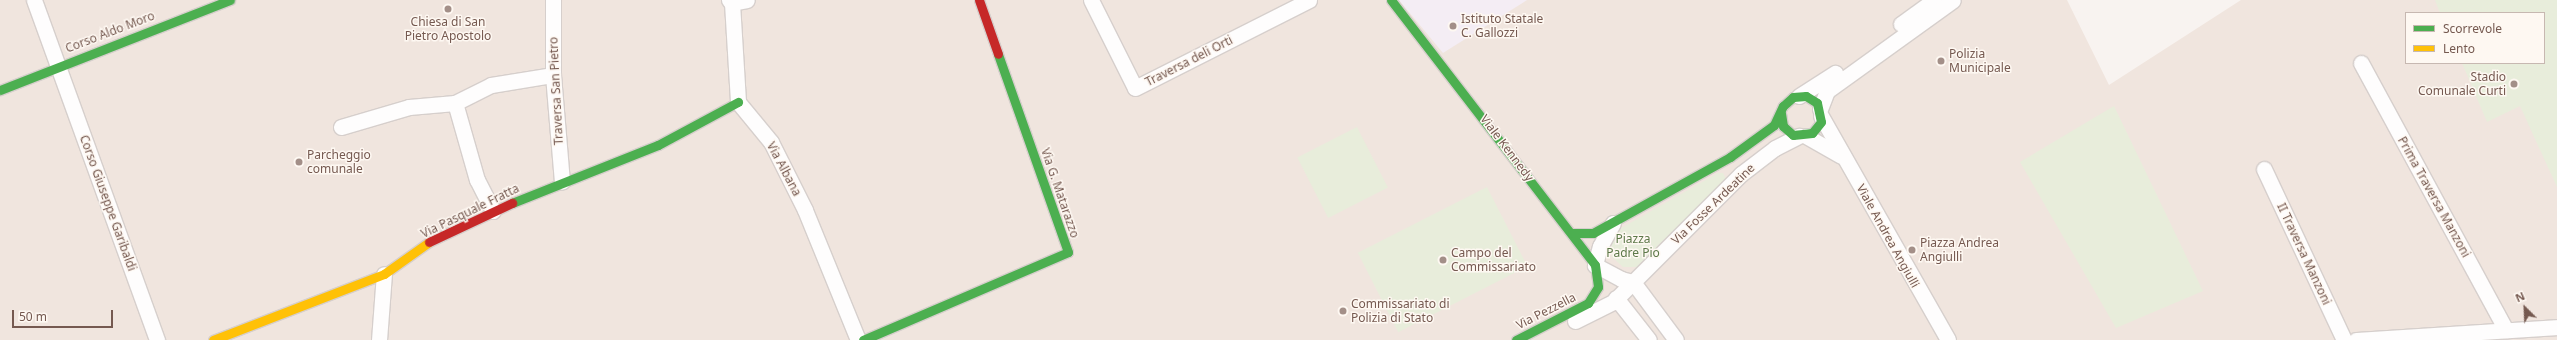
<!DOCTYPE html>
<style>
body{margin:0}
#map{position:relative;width:2557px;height:340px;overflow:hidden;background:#f8f3f0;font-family:"Noto Sans",sans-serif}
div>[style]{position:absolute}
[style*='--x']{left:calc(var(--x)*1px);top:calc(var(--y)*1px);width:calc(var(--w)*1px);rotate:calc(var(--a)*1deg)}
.residential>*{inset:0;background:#f0e5de}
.education>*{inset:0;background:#f4edf4}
.green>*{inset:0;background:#e8eddb;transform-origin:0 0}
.roads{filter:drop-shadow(1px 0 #d6cfcc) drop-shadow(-1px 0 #d6cfcc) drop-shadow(0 1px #d6cfcc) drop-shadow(0 -1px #d6cfcc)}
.street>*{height:15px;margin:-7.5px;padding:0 7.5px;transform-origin:7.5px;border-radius:7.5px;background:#fefdfd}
.fast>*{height:9px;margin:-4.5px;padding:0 4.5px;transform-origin:4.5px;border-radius:4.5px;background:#4caf50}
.slow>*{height:9px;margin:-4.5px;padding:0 4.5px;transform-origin:4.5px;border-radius:4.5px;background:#ffc107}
.jam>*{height:9px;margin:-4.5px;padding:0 4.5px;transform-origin:4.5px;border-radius:4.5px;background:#c62828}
.dots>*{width:11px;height:11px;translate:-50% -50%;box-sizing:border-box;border:2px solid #fef8f2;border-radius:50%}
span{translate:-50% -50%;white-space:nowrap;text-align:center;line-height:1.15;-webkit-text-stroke:3px #fef8f2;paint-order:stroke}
.poi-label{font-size:12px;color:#755950}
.left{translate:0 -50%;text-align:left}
.right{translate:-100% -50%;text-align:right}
.street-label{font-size:12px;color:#755950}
.park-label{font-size:12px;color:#5d7949}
.legend{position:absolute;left:2405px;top:12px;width:140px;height:52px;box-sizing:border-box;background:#fef8f2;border:1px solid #c7b8b1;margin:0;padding:5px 7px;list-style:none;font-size:12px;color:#755950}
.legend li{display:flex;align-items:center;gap:8px;height:20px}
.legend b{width:20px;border:1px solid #c7b8b1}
.north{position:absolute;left:2505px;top:288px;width:40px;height:40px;-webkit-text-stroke:3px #fef8f2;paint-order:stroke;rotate:336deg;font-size:11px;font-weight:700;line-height:16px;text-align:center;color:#755950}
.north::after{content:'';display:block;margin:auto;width:14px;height:18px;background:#755950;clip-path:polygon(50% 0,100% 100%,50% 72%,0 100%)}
.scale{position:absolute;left:12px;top:310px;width:101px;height:18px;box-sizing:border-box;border:2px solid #755950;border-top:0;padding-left:5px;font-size:12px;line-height:14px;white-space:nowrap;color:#755950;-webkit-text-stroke:3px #fef8f2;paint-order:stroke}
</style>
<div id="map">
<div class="residential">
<i style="clip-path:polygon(evenodd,0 0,2067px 0,2109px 85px,2241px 0,2557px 0,2557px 340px,0 340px,0 0,2406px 13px,2544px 13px,2544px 63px,2406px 63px,2406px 13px)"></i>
</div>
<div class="education">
<i style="clip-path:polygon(1399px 0,1527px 0,1443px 53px)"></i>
</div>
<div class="green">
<i style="clip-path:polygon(2435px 0,2557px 0,2557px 187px,2520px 106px,2487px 122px,2462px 63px,2544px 63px,2544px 13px,2440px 13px)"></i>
<i style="clip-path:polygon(2114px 106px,2203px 291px,2116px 328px,2020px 162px)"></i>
<i style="left:1357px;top:127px;width:68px;height:67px;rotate:63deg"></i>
<i style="clip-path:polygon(1718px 173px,1723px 173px,1726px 179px,1638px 267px,1623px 267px,1612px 257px,1610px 245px,1616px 231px)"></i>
<i style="left:1487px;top:187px;width:89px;height:145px;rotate:63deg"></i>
</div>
<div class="roads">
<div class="street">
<i style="--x:34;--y:0;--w:362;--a:70.1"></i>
<i style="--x:553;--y:0;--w:75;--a:90"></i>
<i style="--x:553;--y:75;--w:107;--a:85.2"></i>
<i style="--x:729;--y:0;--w:4;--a:45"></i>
<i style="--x:732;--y:3;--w:99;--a:86.5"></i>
<i style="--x:738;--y:102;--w:52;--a:50.5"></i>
<i style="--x:771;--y:142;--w:76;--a:63.4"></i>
<i style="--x:805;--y:210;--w:140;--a:67.8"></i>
<i style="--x:1091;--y:0;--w:98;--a:63.4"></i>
<i style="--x:1135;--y:88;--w:195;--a:-26.8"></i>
<i style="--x:732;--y:3;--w:15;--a:-11"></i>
<i style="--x:1901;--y:24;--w:41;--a:-36"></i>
<i style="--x:2361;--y:63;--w:304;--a:61.5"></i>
<i style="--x:1799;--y:96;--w:43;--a:-32.6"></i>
<i style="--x:1820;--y:109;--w:19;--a:-69"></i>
<i style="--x:1827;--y:91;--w:155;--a:-35.8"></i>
<i style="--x:1821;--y:116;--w:257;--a:60.4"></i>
<i style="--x:341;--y:127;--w:71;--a:-16.4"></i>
<i style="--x:409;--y:107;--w:46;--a:-5"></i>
<i style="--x:1806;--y:136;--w:40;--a:29.7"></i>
<i style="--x:2264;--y:169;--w:189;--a:64.9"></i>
<i style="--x:493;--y:211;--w:35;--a:-117"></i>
<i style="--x:477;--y:180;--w:80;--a:-105.9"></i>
<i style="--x:455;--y:103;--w:40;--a:-26.6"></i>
<i style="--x:491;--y:85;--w:63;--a:-9.2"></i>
<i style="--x:1613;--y:223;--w:26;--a:119"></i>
<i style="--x:1600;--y:246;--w:20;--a:105"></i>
<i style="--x:1595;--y:265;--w:30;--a:28"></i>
<i style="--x:1621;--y:279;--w:12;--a:14"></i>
<i style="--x:1633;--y:282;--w:72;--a:53.4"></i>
<i style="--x:1616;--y:298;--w:53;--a:51.8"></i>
<i style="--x:1575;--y:321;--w:42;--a:-26.6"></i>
<i style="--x:1613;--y:302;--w:181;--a:-45"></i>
<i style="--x:1741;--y:174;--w:43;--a:-37.4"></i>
<i style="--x:1775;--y:148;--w:27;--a:-27"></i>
<i style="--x:379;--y:340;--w:66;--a:-85.7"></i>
<i style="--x:2356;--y:340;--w:201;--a:-3.7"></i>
</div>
<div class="fast">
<i style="--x:1391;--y:0;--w:334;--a:52.4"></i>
<i style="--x:1595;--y:265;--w:22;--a:82"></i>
<i style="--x:1598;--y:287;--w:19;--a:122"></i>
<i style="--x:1588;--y:303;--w:81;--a:152.8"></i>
<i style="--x:0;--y:90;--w:247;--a:-21.4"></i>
<i style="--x:512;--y:203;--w:157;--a:-21.7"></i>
<i style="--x:658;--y:145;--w:91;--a:-28.3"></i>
<i style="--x:1572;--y:233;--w:21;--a:0"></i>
<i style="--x:1593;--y:233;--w:157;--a:-29"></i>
<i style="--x:1730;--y:157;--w:54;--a:-36"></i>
<i style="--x:1774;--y:125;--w:21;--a:-65"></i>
<i style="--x:1783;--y:106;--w:13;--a:-42"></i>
<i style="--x:1793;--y:97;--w:13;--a:-4"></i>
<i style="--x:1806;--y:96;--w:13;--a:32"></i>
<i style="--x:1817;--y:103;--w:19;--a:78"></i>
<i style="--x:1821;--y:122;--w:14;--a:129"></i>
<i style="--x:1812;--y:133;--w:19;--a:174"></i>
<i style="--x:1793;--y:135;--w:13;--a:-138"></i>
<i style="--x:1783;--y:126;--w:13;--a:-99"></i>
<i style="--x:863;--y:340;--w:223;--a:-23.2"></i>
<i style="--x:1068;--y:252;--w:210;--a:-109.5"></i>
</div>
<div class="slow">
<i style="--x:213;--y:340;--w:183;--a:-21.1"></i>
<i style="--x:384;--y:274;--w:55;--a:-35.4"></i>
</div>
<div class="jam">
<i style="--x:979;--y:0;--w:57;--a:70.6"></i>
<i style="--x:429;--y:242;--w:92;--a:-25.2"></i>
</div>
</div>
<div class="dots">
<i style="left:448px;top:9px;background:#a38f88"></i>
<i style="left:1453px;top:26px;background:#a38f88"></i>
<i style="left:1941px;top:61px;background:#a38f88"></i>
<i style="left:2514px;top:84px;background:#a38f88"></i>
<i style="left:299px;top:162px;background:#a38f88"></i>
<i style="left:1912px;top:250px;background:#a38f88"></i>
<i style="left:1443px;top:260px;background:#a38f88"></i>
<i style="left:1343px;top:311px;background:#a38f88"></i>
</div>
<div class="poi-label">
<span class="left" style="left:1461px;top:26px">Istituto Statale<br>C. Gallozzi</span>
<span style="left:448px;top:29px">Chiesa di San<br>Pietro Apostolo</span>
<span class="left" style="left:1949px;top:61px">Polizia<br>Municipale</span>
<span class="right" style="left:2506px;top:84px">Stadio<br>Comunale Curti</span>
<span class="left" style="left:307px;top:162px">Parcheggio<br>comunale</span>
<span class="left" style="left:1920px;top:250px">Piazza Andrea<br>Angiulli</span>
<span class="left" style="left:1451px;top:260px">Campo del<br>Commissariato</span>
<span class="left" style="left:1351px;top:311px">Commissariato di<br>Polizia di Stato</span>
</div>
<div class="street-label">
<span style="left:110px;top:32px;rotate:-21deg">Corso Aldo Moro</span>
<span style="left:1189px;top:61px;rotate:-27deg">Traversa deli Orti</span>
<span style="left:556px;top:91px;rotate:-93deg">Traversa San Pietro</span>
<span style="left:1507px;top:148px;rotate:53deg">Viale Kennedy</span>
<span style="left:784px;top:169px;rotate:62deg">Via Albana</span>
<span style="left:1060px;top:193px;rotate:71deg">Via G. Matarazzo</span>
<span style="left:2434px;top:197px;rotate:61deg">Prima Traversa Manzoni</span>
<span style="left:108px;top:203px;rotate:70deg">Corso Giuseppe Garibaldi</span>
<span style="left:1713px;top:204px;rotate:-44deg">Via Fosse Ardeatine</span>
<span style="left:470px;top:211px;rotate:-26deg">Via Pasquale Fratta</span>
<span style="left:1888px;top:236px;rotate:61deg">Viale Andrea Angiulli</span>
<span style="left:2304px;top:254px;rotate:65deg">II Traversa Manzoni</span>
<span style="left:1546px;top:311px;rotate:-27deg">Via Pezzella</span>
</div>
<div class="park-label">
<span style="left:1633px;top:246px">Piazza<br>Padre Pio</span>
</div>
<ul class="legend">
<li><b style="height:5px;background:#4caf50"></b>Scorrevole</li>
<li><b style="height:5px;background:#ffc107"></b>Lento</li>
</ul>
<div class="north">N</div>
<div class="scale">50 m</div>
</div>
